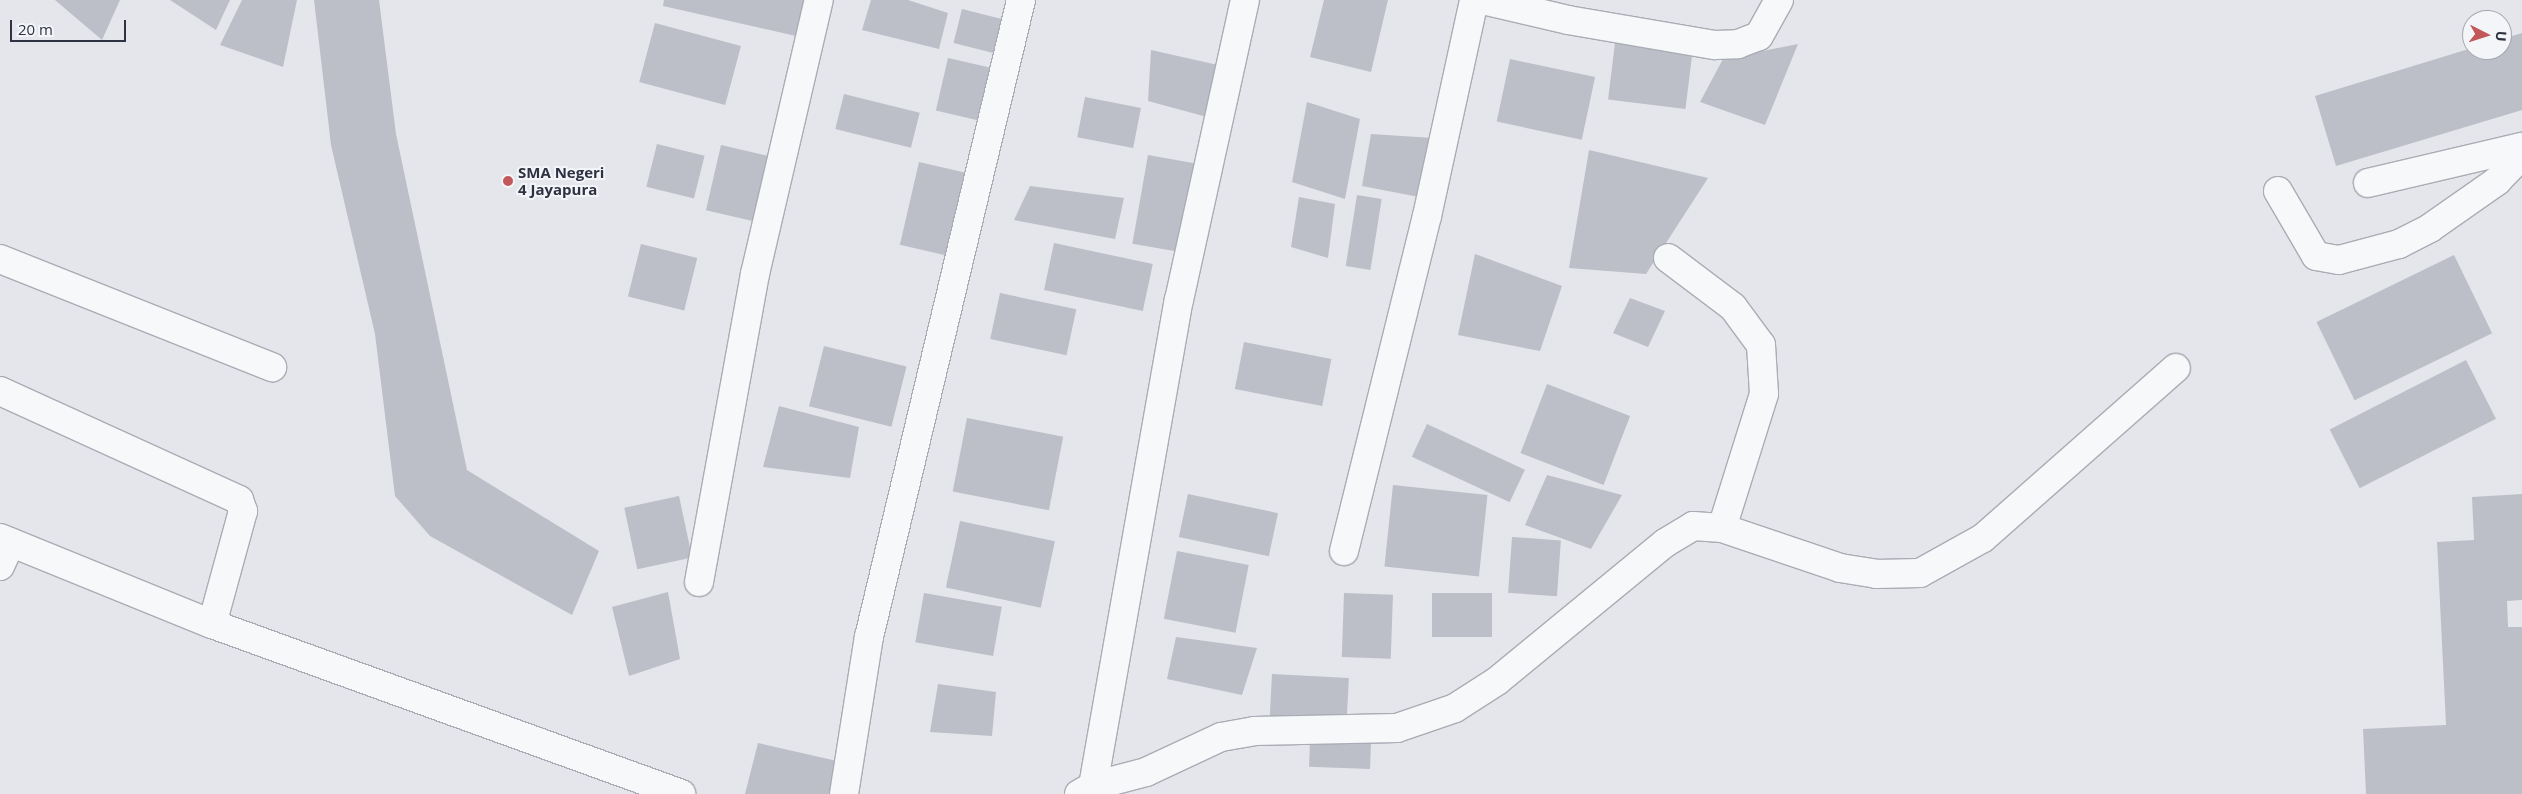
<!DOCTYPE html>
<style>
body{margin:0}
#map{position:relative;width:2522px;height:794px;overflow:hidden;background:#e5e6eb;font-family:"Open Sans",sans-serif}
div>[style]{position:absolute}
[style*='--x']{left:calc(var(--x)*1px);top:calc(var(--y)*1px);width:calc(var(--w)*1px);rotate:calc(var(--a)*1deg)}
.building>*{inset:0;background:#bcbfc7;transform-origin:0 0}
.roads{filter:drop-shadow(1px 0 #aaacb5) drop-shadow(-1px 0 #aaacb5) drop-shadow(0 1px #aaacb5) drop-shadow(0 -1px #aaacb5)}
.street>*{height:28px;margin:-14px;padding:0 14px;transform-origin:14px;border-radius:14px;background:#f7f8f9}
.dots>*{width:14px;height:14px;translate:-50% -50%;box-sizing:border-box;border:2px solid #f4f5f8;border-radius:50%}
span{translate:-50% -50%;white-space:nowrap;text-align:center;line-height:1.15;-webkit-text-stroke:4px #f4f5f8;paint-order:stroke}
.poi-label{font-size:15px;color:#2e3242;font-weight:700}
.left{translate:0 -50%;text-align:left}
.north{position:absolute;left:2462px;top:10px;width:50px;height:50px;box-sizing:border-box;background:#f4f5f8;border:1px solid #a5a7af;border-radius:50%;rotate:95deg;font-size:14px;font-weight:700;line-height:20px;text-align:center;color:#2e3242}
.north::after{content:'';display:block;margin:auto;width:18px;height:22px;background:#c25859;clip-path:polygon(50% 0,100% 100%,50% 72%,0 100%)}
.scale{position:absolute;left:10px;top:20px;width:116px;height:22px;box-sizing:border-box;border:2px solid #2e3242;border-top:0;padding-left:6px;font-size:15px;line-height:18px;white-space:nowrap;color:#2e3242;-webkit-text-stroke:4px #f4f5f8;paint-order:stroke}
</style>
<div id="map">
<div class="building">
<i style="clip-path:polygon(55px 0,120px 0,102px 40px)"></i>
<i style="clip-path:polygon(170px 0,230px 0,216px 30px)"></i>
<i style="clip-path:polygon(242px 0,297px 0,283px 67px,220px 45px)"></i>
<i style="clip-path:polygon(314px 0,379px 0,396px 134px,467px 470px,599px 551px,572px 615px,430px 536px,395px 496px,375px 334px,331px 145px)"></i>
<i style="clip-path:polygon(664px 0,804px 0,796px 36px,663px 6px)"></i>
<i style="clip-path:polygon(871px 0,908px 0,948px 13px,939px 49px,862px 30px)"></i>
<i style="clip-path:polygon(1324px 0,1388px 0,1371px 72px,1310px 57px)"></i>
<i style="left:962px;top:9px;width:41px;height:35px;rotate:14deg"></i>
<i style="left:655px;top:23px;width:89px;height:61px;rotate:15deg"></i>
<i style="clip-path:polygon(2522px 33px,2522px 110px,2336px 166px,2315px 96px,2472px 48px,2502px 50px,2502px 39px)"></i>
<i style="left:1615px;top:43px;width:78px;height:57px;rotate:7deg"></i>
<i style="clip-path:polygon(1798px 44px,1765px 125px,1700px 102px,1723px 59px)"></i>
<i style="clip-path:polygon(1151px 50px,1218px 65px,1207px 117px,1148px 101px)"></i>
<i style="left:948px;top:58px;width:46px;height:54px;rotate:13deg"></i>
<i style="left:1510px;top:59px;width:87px;height:64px;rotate:12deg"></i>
<i style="left:844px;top:94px;width:78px;height:36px;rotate:14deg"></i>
<i style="left:1085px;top:97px;width:57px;height:41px;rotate:11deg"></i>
<i style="clip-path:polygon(1307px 102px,1360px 119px,1345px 199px,1292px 182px)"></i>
<i style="clip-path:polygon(1371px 134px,1433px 138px,1419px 197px,1362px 186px)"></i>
<i style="left:657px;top:144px;width:49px;height:44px;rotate:14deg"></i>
<i style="left:721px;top:145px;width:49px;height:67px;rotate:13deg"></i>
<i style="clip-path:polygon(1589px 150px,1708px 178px,1646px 274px,1569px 268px)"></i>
<i style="left:1148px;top:155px;width:50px;height:90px;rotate:10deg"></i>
<i style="left:919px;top:162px;width:49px;height:85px;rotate:13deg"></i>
<i style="clip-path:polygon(1030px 186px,1124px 198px,1115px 239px,1014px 220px)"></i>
<i style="left:1357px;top:195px;width:25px;height:72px;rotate:9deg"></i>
<i style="clip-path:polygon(1299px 197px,1335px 204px,1328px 258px,1291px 247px)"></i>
<i style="left:1054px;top:243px;width:101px;height:48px;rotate:12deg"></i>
<i style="left:641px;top:244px;width:58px;height:54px;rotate:14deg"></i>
<i style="clip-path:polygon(1475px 254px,1562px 286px,1540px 351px,1458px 335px)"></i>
<i style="left:2454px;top:255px;width:87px;height:153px;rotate:64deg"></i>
<i style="left:1000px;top:293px;width:78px;height:47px;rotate:12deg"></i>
<i style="clip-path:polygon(1630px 298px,1665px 311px,1648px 347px,1613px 333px)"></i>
<i style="left:1244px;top:342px;width:89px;height:48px;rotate:11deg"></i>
<i style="left:824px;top:346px;width:85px;height:62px;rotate:14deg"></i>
<i style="left:2466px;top:360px;width:66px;height:153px;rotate:63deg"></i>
<i style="left:1547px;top:384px;width:89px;height:74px;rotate:21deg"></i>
<i style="clip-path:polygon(779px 406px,859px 427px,850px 478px,763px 467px)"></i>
<i style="left:967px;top:418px;width:98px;height:75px;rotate:11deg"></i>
<i style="left:1427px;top:424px;width:108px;height:36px;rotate:25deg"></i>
<i style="clip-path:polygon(1547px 475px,1622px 495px,1591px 549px,1525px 525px)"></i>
<i style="left:1393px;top:485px;width:95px;height:82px;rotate:6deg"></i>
<i style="left:1188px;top:494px;width:92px;height:44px;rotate:12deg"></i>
<i style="clip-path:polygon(2522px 494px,2522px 600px,2507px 601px,2508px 627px,2522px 627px,2522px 794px,2366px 794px,2363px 729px,2446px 725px,2437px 542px,2474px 540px,2472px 497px)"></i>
<i style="left:679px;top:496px;width:63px;height:56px;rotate:78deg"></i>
<i style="left:960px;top:521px;width:97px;height:68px;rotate:12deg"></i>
<i style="left:1512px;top:537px;width:49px;height:56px;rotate:4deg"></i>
<i style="left:1177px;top:551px;width:73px;height:69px;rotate:11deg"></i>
<i style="clip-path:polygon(668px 592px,680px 659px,629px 676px,612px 607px)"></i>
<i style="left:924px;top:593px;width:79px;height:50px;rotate:10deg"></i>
<i style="left:1344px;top:593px;width:49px;height:64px;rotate:2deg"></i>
<i style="left:1432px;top:593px;width:60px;height:44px"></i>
<i style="clip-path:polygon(1176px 637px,1257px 648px,1242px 695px,1167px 679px)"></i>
<i style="left:1272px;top:674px;width:77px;height:43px;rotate:3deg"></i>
<i style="clip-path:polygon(938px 684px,996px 692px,992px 736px,930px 732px)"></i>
<i style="left:1371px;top:741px;width:28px;height:61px;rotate:92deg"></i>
<i style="clip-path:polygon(758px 743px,837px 761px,832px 794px,745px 794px)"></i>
</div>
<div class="roads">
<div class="street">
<i style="--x:1483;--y:0;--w:87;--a:13.2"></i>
<i style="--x:1568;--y:20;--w:149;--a:9.7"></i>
<i style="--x:1715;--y:45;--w:23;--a:-2"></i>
<i style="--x:1738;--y:44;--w:22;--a:-21"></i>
<i style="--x:1759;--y:36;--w:41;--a:-60.9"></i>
<i style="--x:2368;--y:183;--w:158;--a:-13.2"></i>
<i style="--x:2278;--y:191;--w:75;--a:59.7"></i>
<i style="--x:2316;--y:256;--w:23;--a:10"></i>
<i style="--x:2339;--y:260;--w:62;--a:-14.9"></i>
<i style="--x:2399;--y:244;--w:35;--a:-27"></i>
<i style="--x:2430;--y:228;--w:82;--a:-35"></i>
<i style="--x:2497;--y:181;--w:36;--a:-46"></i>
<i style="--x:1668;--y:258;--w:81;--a:37"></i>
<i style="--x:1733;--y:307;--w:47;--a:53.6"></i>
<i style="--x:1761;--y:345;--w:49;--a:86.5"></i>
<i style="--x:1764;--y:394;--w:140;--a:107.4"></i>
<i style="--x:0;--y:259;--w:293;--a:21.7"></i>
<i style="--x:0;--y:391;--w:263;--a:24.5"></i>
<i style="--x:239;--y:500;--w:12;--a:70"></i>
<i style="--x:243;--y:511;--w:117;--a:105.3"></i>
<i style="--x:0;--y:538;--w:229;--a:22.1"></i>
<i style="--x:212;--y:624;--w:499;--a:19.9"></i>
<i style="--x:1344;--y:551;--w:345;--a:-76.1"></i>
<i style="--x:1427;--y:216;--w:221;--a:-77.7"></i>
<i style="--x:0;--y:566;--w:26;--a:-65"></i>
<i style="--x:699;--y:582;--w:313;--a:-79.7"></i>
<i style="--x:755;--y:274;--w:281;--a:-76.9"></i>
<i style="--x:1093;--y:786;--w:494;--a:-80"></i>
<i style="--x:1179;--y:300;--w:307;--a:-77.6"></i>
<i style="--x:844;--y:794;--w:159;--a:-81"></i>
<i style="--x:869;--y:637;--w:655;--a:-76.58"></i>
<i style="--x:1079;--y:794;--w:16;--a:-30"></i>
<i style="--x:1093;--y:786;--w:55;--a:-14.8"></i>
<i style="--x:1146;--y:772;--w:83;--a:-25"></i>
<i style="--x:1221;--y:737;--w:34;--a:-10"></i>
<i style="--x:1254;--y:731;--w:143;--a:-1.2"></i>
<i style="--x:1397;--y:728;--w:61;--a:-19"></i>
<i style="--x:1455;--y:708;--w:50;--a:-32.7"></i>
<i style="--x:1497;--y:681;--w:217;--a:-39.4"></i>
<i style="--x:1665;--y:543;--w:33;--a:-31"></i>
<i style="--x:1693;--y:526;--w:29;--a:4"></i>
<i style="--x:1722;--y:528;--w:125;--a:18.7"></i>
<i style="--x:1840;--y:568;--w:36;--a:9"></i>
<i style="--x:1876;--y:574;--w:44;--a:-1.3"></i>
<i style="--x:1920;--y:573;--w:72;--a:-29.1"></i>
<i style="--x:1983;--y:538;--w:257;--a:-41.4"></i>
</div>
</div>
<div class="dots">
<i style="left:508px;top:181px;background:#c25859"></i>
</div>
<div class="poi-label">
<span class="left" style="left:518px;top:181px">SMA Negeri<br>4 Jayapura</span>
</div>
<div class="north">U</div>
<div class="scale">20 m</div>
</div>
